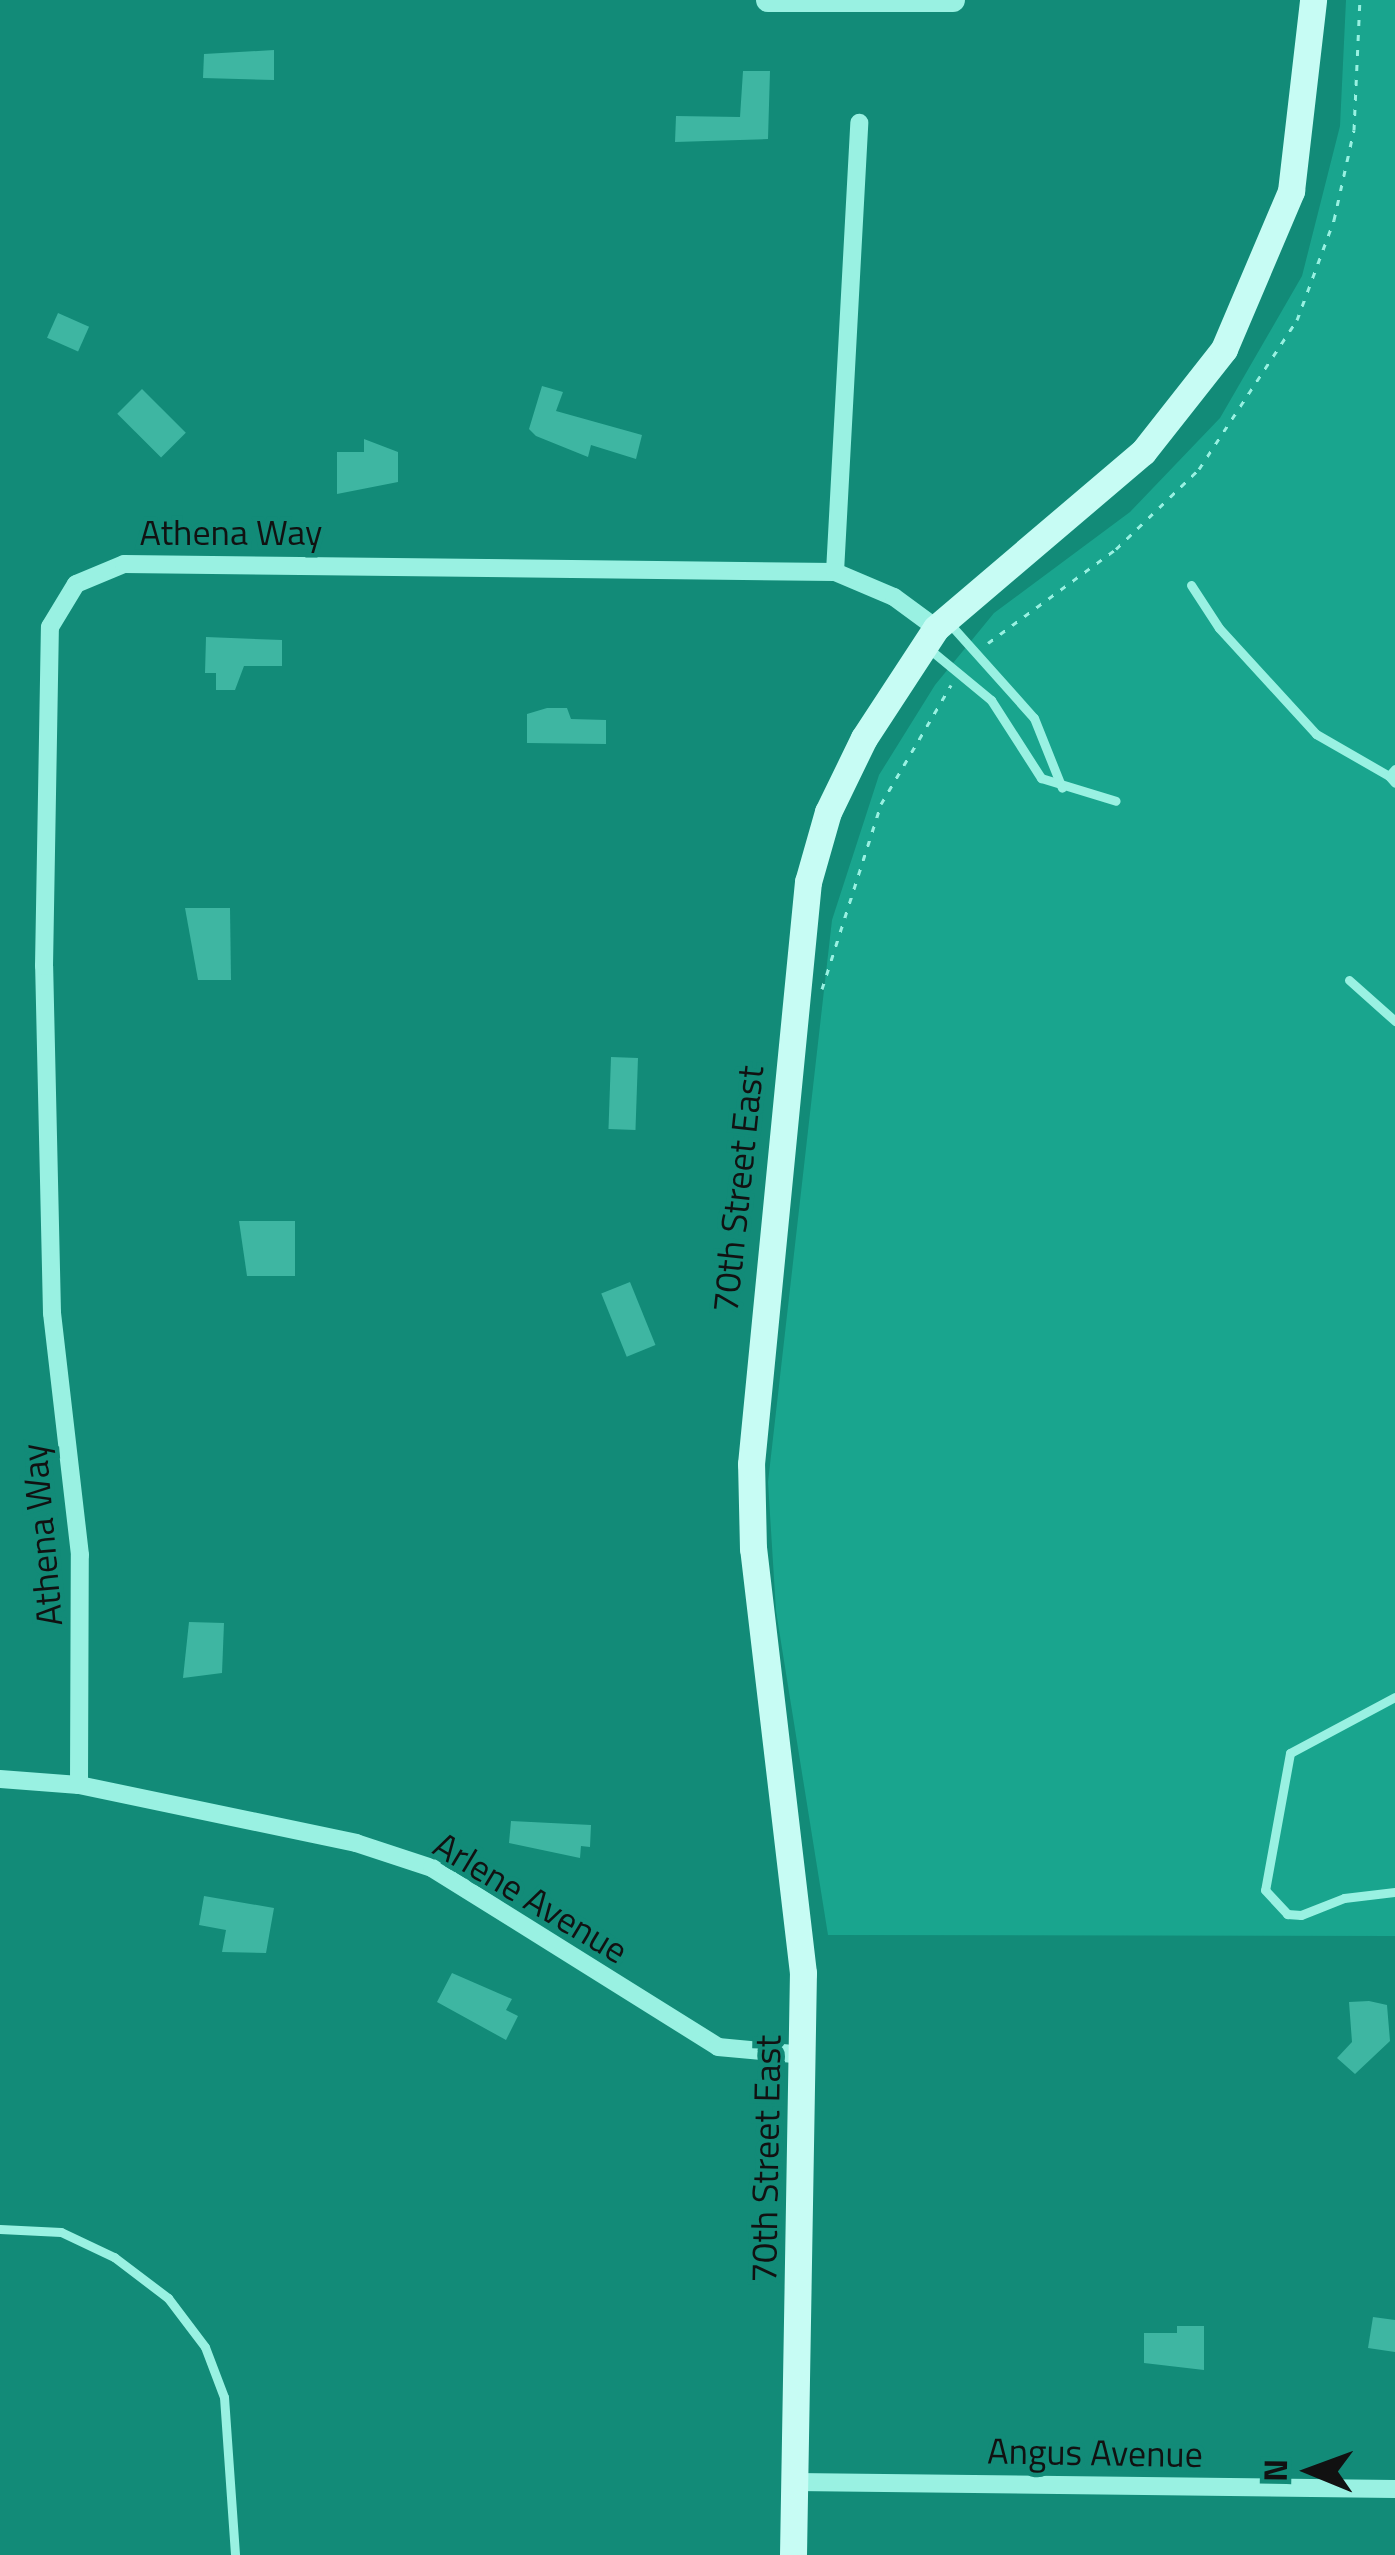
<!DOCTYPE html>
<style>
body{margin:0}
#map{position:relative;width:1395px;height:2555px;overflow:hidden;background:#128b78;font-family:"Titillium Web",sans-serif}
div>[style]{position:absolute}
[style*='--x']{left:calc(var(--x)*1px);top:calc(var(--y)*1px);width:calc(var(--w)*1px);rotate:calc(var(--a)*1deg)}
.green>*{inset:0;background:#19a58e}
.building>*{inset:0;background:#3eb6a2;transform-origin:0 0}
.path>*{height:3px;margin-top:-1.5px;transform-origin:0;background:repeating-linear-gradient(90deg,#99f1e2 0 6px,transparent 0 15px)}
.service>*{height:9px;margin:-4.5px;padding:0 4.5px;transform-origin:4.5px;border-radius:4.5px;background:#99f1e2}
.minor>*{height:18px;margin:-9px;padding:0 9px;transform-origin:9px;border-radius:9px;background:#99f1e2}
.tertiary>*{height:24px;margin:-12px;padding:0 12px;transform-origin:12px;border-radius:12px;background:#99f1e2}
.secondary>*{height:27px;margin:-13.5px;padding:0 13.5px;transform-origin:13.5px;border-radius:13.5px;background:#c7fcf4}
span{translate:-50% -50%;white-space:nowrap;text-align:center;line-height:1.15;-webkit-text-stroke:9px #128b78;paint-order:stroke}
.street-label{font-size:36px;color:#111}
.north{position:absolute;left:1251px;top:2411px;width:120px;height:120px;-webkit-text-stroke:9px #128b78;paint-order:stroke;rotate:271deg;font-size:33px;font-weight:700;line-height:48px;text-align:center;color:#111}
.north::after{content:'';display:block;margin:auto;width:42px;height:54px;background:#111;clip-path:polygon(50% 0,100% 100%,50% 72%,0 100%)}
</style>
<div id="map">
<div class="green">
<i style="clip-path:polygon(1346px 0,1395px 0,1395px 1936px,828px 1935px,776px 1611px,768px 1482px,832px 920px,879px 775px,935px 685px,994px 613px,1130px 512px,1220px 418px,1302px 276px,1340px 126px)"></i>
</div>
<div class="building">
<i style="clip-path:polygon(274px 50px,274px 80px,203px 78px,204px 54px)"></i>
<i style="clip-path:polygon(743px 71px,770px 71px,768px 139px,675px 142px,676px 116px,740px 117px)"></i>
<i style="left:58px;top:313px;width:34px;height:27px;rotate:24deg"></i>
<i style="clip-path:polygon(542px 386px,563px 392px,556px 411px,642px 435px,636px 459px,591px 445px,588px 457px,536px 436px,529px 429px)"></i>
<i style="left:142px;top:389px;width:62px;height:35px;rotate:45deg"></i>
<i style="clip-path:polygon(364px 439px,398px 452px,398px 482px,337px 494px,337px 452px,364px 452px)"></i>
<i style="clip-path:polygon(206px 637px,282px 640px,282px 666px,244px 666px,235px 690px,216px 690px,216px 673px,205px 673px)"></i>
<i style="clip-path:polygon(547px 708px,567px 708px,571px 719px,606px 720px,606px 744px,527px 743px,527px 714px)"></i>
<i style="clip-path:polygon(185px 908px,230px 908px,231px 980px,198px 980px)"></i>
<i style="left:611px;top:1057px;width:27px;height:72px;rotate:2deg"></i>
<i style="clip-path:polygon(239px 1221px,295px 1221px,295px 1276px,247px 1276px)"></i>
<i style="left:630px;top:1282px;width:68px;height:31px;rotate:68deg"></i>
<i style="clip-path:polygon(189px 1622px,224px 1623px,222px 1673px,183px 1678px)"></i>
<i style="clip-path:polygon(511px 1821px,591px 1825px,590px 1847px,581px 1846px,580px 1858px,509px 1843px)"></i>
<i style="clip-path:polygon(204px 1896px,274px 1908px,266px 1953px,222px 1952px,226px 1930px,199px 1925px)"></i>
<i style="clip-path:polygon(452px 1973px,512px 1999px,506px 2010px,518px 2016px,506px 2040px,437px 2002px)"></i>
<i style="clip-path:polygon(1369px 2001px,1387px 2005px,1390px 2041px,1355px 2074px,1337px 2058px,1352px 2042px,1349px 2002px)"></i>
<i style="clip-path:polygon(1373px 2317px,1395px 2320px,1395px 2352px,1368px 2348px)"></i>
<i style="clip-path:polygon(1177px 2326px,1204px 2326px,1204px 2370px,1144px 2363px,1144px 2333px,1177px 2333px)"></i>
</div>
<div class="path">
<i style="--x:988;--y:643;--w:159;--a:-36.3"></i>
<i style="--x:1116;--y:549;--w:115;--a:-43.9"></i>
<i style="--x:1199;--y:469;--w:178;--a:-56.7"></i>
<i style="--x:1297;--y:320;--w:107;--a:-69.7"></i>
<i style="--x:1334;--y:220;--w:92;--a:-77.5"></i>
<i style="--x:1354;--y:130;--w:130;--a:-87.4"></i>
<i style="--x:822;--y:989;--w:194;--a:-72.3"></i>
<i style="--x:881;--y:804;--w:138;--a:-59.5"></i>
</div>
<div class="service">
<i style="--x:1191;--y:585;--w:51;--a:56.9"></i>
<i style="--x:1219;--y:628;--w:144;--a:47.5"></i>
<i style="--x:1316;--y:734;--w:84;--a:29.9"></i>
<i style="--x:949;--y:623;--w:127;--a:48.2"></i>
<i style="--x:1034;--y:718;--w:75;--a:68.2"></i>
<i style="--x:928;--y:648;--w:82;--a:39.5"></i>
<i style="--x:991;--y:700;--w:93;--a:57.3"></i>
<i style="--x:1041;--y:778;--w:78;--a:17"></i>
<i style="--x:1395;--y:769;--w:9;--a:131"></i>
<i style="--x:1389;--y:776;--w:9;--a:49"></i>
<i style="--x:1349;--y:980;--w:62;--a:41.7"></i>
<i style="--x:1395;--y:1697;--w:119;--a:151.9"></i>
<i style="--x:1290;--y:1753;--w:139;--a:100.3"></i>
<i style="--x:1265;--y:1890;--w:33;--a:47"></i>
<i style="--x:1287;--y:1914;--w:14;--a:4"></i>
<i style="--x:1301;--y:1915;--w:46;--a:-21.6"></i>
<i style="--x:1344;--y:1898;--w:51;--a:-6.7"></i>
<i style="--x:0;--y:2229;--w:61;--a:2.8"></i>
<i style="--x:61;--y:2232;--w:59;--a:25.3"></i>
<i style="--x:114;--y:2257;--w:68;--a:37.2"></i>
<i style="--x:168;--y:2298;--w:61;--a:52.9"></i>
<i style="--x:205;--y:2347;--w:53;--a:69.2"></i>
<i style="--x:224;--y:2397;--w:158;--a:86"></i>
</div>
<div class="minor">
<i style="--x:835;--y:572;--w:450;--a:-86.9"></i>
<i style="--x:0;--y:1779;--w:79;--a:4.3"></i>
<i style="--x:79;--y:1785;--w:283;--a:11.8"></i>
<i style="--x:356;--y:1843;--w:80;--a:18.2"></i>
<i style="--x:432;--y:1868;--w:337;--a:32"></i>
<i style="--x:718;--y:2047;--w:86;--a:5.3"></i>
<i style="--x:79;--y:1785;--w:230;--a:-89.8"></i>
<i style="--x:80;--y:1555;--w:244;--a:-96.6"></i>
<i style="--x:52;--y:1313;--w:347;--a:-91.3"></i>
<i style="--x:44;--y:966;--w:339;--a:-89"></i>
<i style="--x:50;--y:627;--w:50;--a:-58.8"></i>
<i style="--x:76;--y:584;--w:52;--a:-22.6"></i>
<i style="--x:124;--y:564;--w:711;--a:0.64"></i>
<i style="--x:835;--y:572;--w:64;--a:23"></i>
<i style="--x:894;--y:597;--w:52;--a:36.4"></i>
<i style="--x:795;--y:2482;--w:600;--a:0.67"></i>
</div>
<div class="tertiary">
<i style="--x:768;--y:0;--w:185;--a:0"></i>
</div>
<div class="secondary">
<i style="--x:793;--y:2555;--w:582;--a:-89.02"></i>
<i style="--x:803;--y:1973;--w:427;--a:-96.7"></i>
<i style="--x:753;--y:1549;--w:85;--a:-91.3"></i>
<i style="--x:751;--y:1464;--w:585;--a:-84.41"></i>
<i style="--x:808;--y:882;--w:73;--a:-74.1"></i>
<i style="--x:828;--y:812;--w:82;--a:-64.1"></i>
<i style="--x:864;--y:738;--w:131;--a:-56.8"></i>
<i style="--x:936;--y:628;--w:272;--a:-40.4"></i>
<i style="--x:1143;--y:452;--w:131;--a:-51.8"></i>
<i style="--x:1224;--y:349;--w:172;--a:-67"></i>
<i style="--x:1291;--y:191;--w:192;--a:-83.4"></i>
</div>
<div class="street-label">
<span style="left:231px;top:532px">Athena Way</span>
<span style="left:737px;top:1189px;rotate:-84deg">70th Street East</span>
<span style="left:41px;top:1535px;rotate:-95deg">Athena Way</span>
<span style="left:531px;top:1897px;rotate:31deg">Arlene Avenue</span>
<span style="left:765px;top:2159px;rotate:-89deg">70th Street East</span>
<span style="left:1095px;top:2452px;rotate:1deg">Angus Avenue</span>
</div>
<div class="north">N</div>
</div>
